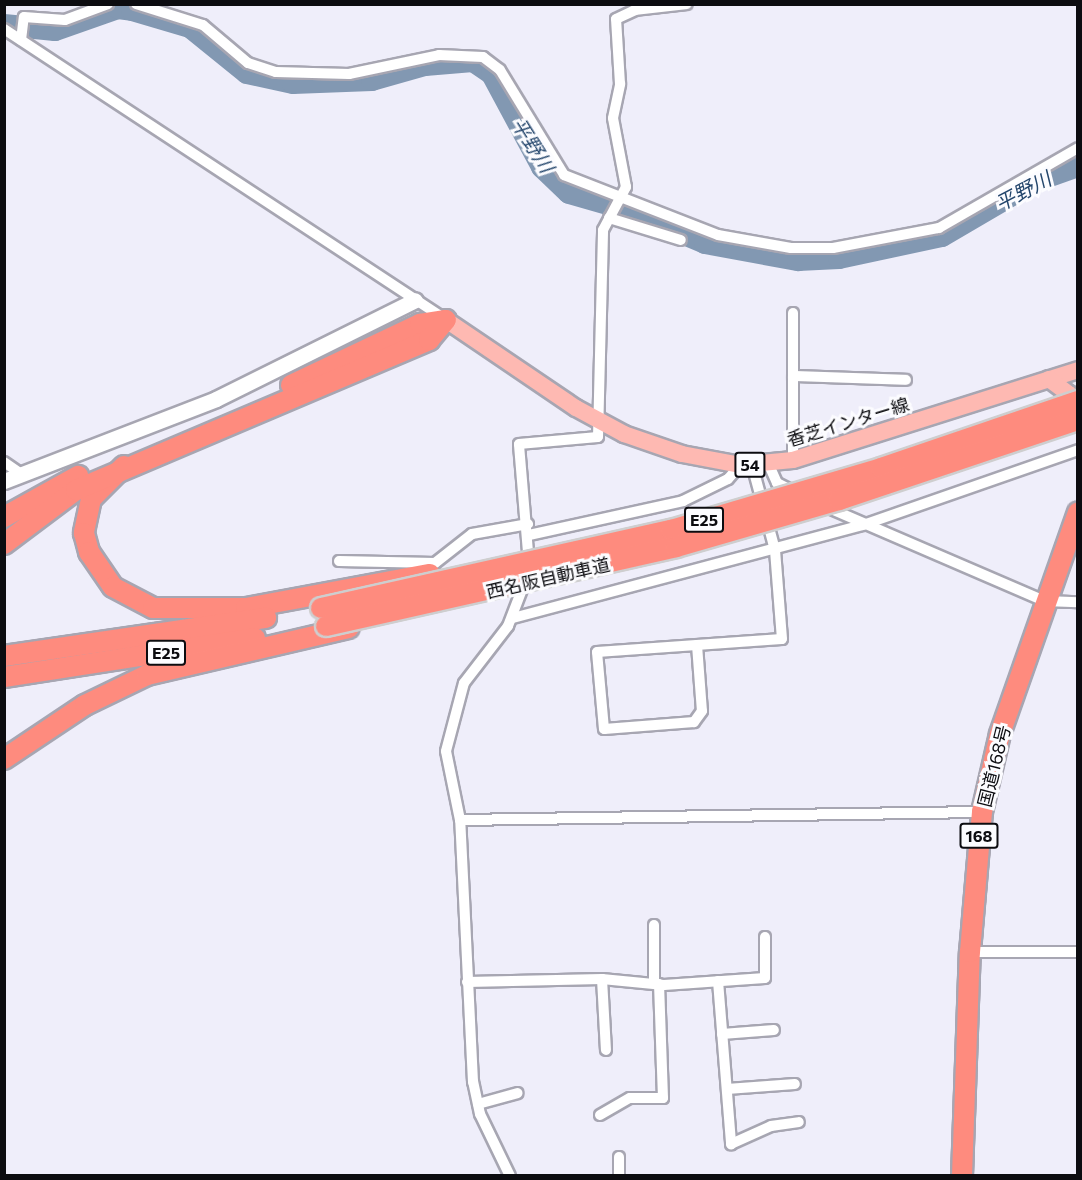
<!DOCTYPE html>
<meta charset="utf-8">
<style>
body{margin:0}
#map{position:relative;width:1082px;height:1180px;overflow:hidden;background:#efeefa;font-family:Commissioner,"Noto Sans JP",sans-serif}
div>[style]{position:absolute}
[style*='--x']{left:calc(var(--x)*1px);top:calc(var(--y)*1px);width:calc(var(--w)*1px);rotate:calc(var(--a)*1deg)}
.river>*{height:22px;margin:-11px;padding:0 11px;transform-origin:11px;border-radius:11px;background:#8298b2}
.roads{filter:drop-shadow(2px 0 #a7a6b2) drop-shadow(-2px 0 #a7a6b2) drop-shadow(0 2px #a7a6b2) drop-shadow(0 -2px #a7a6b2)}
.street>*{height:10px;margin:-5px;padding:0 5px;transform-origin:5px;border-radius:5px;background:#fff}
.secondary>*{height:15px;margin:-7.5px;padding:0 7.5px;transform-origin:7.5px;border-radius:7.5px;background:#fff}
.primary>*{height:16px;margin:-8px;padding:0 8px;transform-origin:8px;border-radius:8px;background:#feb9b2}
.highway>*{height:20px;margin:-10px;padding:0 10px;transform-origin:10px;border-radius:10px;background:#fe8b7e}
.bridges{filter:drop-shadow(2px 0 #cececf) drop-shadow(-2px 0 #cececf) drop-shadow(0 2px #cececf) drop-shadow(0 -2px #cececf)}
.highway-bridge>*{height:20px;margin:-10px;padding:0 10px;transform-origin:10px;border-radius:10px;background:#fe8b7e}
span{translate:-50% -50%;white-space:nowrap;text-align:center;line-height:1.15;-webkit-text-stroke:6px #fcfcff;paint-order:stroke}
.shield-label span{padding:2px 4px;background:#fcfcff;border:2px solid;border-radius:4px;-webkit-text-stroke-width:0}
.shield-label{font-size:16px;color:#0c0c10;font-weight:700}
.street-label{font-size:18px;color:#0c0c10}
.water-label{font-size:20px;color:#25476d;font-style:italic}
.frame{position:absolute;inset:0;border:6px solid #0c0c10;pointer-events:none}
</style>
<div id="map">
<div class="river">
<i style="--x:4;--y:25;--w:51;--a:5.6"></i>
<i style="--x:55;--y:30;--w:67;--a:-19.2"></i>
<i style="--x:118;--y:8;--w:14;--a:8"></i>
<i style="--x:132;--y:10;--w:60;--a:16.3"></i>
<i style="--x:190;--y:27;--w:73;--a:38.9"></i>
<i style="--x:247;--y:73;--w:47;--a:12.3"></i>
<i style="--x:293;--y:83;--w:79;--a:-2.2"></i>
<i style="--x:372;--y:80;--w:55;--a:-15.8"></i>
<i style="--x:425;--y:65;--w:48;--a:-4.8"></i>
<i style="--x:473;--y:61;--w:23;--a:34"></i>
<i style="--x:492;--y:74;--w:106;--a:61.7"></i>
<i style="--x:542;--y:167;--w:37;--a:44"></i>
<i style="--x:569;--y:193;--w:58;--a:15.9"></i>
<i style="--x:625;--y:209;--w:87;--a:23"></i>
<i style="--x:705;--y:243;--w:95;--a:10.4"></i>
<i style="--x:798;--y:260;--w:41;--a:-2.8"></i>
<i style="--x:839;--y:258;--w:105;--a:-12.1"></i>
<i style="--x:942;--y:236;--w:109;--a:-30.3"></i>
<i style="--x:1036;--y:181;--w:45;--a:-19.7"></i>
</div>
<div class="roads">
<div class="street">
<i style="--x:136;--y:4;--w:70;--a:17.4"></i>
<i style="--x:203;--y:25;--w:59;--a:40.2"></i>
<i style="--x:248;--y:63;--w:29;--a:18"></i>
<i style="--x:276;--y:72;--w:73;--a:1.6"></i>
<i style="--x:349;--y:74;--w:92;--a:-11.9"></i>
<i style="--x:439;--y:55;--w:44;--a:2.6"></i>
<i style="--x:483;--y:57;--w:21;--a:37"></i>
<i style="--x:500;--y:70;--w:123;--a:58.6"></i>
<i style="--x:564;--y:175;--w:165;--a:21.3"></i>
<i style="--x:718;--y:235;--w:74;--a:10.1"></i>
<i style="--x:791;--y:248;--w:42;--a:0"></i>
<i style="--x:833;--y:248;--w:108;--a:-10.7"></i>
<i style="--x:939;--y:228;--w:160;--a:-29.9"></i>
<i style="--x:4;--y:29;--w:528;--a:33.33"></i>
<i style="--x:21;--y:40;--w:23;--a:-83"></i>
<i style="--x:24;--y:17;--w:41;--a:4.2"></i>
<i style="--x:65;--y:20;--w:46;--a:-20.4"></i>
<i style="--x:609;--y:218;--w:75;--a:17"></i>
<i style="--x:793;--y:376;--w:113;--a:2"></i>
<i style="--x:793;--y:460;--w:147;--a:-90"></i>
<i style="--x:4;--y:462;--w:19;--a:35"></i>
<i style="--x:769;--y:465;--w:20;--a:66"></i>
<i style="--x:777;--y:483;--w:22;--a:27"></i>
<i style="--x:824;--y:506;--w:241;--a:23.3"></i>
<i style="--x:1045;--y:601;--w:33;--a:2"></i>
<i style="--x:529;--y:535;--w:158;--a:-12.4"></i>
<i style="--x:683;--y:501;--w:50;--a:-26.1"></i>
<i style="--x:728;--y:479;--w:18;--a:-49"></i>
<i style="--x:339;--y:561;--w:96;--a:1.2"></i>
<i style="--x:435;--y:563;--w:47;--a:-38.1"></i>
<i style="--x:472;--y:534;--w:57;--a:-10.1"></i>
<i style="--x:529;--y:564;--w:120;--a:-94.8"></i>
<i style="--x:519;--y:444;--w:79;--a:-5.1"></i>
<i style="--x:598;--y:437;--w:207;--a:-88.6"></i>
<i style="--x:603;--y:230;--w:49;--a:-61.9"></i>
<i style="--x:626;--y:187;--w:70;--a:-100.7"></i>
<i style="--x:613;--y:118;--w:35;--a:-78"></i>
<i style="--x:620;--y:84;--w:65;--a:-93.5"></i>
<i style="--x:616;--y:19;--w:21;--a:-25"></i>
<i style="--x:635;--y:10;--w:52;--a:-6.6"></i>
<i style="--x:513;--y:618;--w:362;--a:-14.9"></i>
<i style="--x:863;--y:525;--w:228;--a:-19.2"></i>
<i style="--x:697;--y:645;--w:66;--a:85.7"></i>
<i style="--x:702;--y:711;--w:14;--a:126"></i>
<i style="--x:694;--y:722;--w:90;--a:175.6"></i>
<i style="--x:604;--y:729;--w:77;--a:-95.2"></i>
<i style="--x:597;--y:652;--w:185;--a:-4"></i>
<i style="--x:782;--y:639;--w:89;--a:-94.5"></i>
<i style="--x:775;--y:550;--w:88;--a:-105.1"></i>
<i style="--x:460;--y:820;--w:522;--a:-0.88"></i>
<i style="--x:654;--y:925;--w:58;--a:90"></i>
<i style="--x:970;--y:952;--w:108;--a:0"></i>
<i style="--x:602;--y:979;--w:71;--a:86.8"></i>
<i style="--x:718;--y:981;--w:164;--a:85.4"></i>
<i style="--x:731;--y:1144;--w:44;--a:-24.2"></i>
<i style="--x:771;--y:1126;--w:28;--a:-8"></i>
<i style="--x:467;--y:982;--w:135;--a:-1.3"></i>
<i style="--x:602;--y:979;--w:62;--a:5.5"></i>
<i style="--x:664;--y:985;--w:101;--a:-4"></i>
<i style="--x:765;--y:978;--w:41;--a:-90"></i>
<i style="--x:722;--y:1034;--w:52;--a:-4.4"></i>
<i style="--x:727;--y:1089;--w:68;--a:-4.2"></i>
<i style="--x:478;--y:1104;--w:41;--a:-15.4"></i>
<i style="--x:600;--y:1115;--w:34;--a:-30"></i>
<i style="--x:630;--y:1098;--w:33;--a:0"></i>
<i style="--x:663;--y:1098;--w:114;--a:-92"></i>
<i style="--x:619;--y:1157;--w:19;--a:90"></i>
<i style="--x:510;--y:1176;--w:69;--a:-115.8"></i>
<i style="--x:480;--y:1114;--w:33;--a:-102"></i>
<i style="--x:473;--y:1082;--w:262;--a:-92.8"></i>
<i style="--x:460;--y:820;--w:70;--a:-101.5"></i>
<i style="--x:446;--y:751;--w:70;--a:-75.2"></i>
<i style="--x:464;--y:683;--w:72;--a:-52.3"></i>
<i style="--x:508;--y:626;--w:50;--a:-69"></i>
</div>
<div class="secondary">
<i style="--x:4;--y:481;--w:227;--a:-21.1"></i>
<i style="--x:216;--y:399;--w:222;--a:-26.4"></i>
</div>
<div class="primary">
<i style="--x:446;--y:320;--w:157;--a:34.1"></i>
<i style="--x:576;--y:408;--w:55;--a:28.4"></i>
<i style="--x:624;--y:434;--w:61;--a:19"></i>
<i style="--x:682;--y:454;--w:59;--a:10.7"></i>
<i style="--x:740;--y:465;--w:53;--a:-5.4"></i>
<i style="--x:793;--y:460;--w:299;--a:-17.5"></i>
<i style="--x:1049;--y:379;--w:25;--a:37"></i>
<i style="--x:1069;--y:394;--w:17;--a:57"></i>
</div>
<div class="highway">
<i style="--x:291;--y:385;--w:143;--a:-25.3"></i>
<i style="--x:420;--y:324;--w:26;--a:-9"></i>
<i style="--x:124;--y:466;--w:47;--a:135"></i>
<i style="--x:91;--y:499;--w:35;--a:102"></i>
<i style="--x:84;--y:533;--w:20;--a:75"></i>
<i style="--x:89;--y:552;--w:42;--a:55.6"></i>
<i style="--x:113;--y:587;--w:45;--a:27.7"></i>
<i style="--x:153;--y:608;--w:93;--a:0"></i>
<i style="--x:246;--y:608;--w:187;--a:-10.5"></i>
<i style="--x:4;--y:517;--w:85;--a:-29"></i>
<i style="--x:4;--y:544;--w:90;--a:-36.9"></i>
<i style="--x:76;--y:490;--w:384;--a:-23"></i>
<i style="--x:429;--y:340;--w:26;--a:-50"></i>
<i style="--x:4;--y:656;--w:265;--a:-8.3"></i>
<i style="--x:4;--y:677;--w:254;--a:-8.8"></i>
<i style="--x:4;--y:759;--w:97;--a:-33.7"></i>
<i style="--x:85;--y:705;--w:69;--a:-25.8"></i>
<i style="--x:147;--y:675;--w:207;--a:-13.1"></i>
<i style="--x:962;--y:1176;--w:224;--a:-88"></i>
<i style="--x:970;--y:952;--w:141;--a:-85.1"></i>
<i style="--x:982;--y:812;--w:80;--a:-77"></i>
<i style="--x:1000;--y:734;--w:235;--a:-70.6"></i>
</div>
</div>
<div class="bridges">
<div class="highway-bridge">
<i style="--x:321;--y:608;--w:359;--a:-12.6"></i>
<i style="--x:671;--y:530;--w:219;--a:-16.4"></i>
<i style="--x:881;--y:468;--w:208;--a:-18.8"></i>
<i style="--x:326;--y:626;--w:359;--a:-12.7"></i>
<i style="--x:676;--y:547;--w:170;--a:-16.1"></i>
<i style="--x:839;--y:500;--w:252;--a:-18.5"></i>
</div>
</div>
<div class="shield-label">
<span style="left:750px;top:465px">54</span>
<span style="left:704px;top:520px">E25</span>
<span style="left:166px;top:653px">E25</span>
<span style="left:979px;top:836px">168</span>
</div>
<div class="street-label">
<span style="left:848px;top:422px;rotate:-17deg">香芝インター線</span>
<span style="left:548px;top:578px;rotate:-13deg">西名阪自動車道</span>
<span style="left:994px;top:766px;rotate:-76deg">国道168号</span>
</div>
<div class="water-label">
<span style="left:533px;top:145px;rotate:58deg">平野川</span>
<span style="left:1023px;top:191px;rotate:-28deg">平野川</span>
</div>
<div class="frame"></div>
</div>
